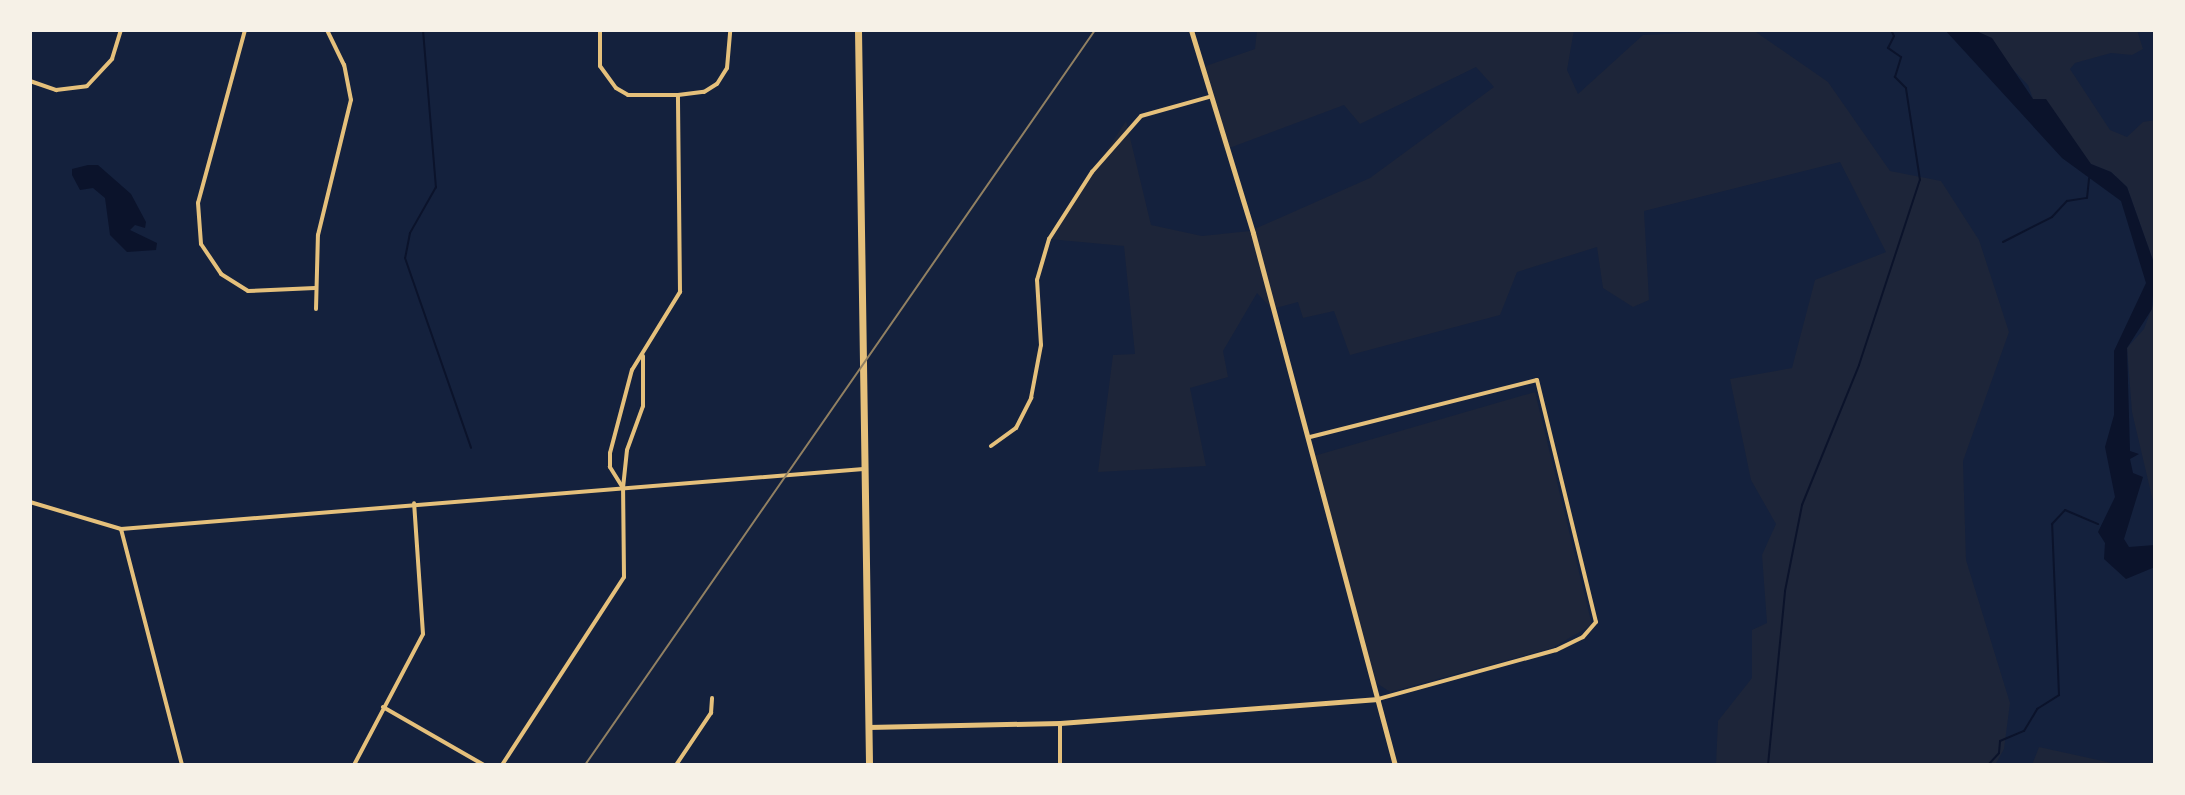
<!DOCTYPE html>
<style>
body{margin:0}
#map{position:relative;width:2185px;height:795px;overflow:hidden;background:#14213d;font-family:"Varela Round",sans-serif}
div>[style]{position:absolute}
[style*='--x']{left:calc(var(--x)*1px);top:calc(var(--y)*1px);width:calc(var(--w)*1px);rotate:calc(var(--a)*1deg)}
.green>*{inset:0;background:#1d2539}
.water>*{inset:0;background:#0b132b}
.stream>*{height:2px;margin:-1px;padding:0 1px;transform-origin:1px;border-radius:1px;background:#0b132b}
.minor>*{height:4px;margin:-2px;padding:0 2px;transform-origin:2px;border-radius:2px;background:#e5c07b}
.tertiary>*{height:5px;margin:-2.5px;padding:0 2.5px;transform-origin:2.5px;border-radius:2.5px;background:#e5c07b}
.primary>*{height:7px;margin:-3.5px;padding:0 3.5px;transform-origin:3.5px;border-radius:3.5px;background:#e5c07b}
.rail>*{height:2px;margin:-1px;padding:0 1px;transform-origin:1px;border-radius:1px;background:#918062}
span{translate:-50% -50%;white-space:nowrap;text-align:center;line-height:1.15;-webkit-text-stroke:8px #f6f1e7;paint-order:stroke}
.frame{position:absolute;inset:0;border:32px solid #f6f1e7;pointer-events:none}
</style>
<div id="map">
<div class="green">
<i style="clip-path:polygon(1257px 30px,1574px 30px,1567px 70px,1578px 94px,1643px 35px,1753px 30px,1828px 82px,1890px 171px,1941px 181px,1979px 240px,2009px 332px,1963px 461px,1966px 560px,2010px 703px,2004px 749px,1995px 765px,1716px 765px,1718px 721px,1752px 678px,1752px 630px,1767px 623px,1762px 555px,1776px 524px,1751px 480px,1730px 379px,1792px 368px,1815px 280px,1886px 252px,1840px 162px,1644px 211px,1649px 300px,1633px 307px,1603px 288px,1597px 247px,1517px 272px,1500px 315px,1350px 355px,1334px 311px,1303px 318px,1298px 302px,1272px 309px,1257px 293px,1223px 351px,1228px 377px,1190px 388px,1206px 466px,1098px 472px,1113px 355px,1135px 354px,1124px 246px,1049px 239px,1126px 121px,1151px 225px,1202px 236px,1250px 231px,1370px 178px,1494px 87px,1476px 67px,1360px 124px,1344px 105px,1224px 150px,1200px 68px,1255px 49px)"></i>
<i style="clip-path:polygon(1974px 30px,2137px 30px,2143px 49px,2132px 55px,2111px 53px,2075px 63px,2070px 69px,2110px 130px,2127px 137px,2143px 122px,2155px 120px,2155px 266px,2127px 187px,2111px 172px,2091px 164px,2033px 99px,2028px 85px)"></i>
<i style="clip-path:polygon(2155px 299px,2155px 510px,2132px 412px,2127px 348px,2144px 329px)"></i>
<i style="clip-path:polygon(1535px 392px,1592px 625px,1552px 648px,1390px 692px,1375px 682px,1314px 456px)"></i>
<i style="clip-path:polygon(2039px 747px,2121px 765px,2032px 765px)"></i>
</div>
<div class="water">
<i style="clip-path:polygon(1945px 30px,1974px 30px,1992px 38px,2033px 99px,2046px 99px,2091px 164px,2111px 172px,2127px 187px,2155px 266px,2152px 309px,2127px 348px,2130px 451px,2139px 454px,2130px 459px,2133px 473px,2143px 477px,2124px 539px,2129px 547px,2155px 545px,2155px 567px,2126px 579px,2104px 559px,2105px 543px,2098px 532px,2115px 497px,2105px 447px,2114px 415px,2114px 351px,2146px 283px,2121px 201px,2062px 158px)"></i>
<i style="clip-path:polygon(88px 165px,98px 165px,131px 194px,146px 222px,145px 228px,135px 225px,130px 230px,157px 243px,156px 250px,127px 252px,110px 235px,105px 198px,93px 188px,80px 190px,72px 175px,72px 169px)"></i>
</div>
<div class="stream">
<i style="--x:423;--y:30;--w:158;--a:85.3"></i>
<i style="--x:436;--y:187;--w:53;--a:119.5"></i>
<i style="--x:410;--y:233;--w:25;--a:101"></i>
<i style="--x:405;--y:258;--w:201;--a:70.8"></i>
<i style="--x:2003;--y:242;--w:55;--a:-27"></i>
<i style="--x:2052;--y:217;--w:22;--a:-47"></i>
<i style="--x:2067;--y:201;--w:20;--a:-9"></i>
<i style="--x:2087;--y:198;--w:20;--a:-84"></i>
<i style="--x:1768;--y:765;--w:175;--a:-84.4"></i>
<i style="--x:1785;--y:591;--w:88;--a:-78.8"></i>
<i style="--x:1802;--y:505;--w:151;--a:-67.8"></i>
<i style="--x:1859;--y:365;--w:195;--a:-71.8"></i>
<i style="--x:1920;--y:180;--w:93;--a:-98.7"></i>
<i style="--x:1906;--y:88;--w:16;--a:-135"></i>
<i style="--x:1895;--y:77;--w:21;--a:-73"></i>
<i style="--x:1901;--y:57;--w:16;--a:-145"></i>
<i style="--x:1888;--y:48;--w:13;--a:-63"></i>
<i style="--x:1894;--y:36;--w:7;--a:-117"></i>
<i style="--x:1988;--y:765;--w:16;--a:-47"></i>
<i style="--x:1999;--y:753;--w:12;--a:-85"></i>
<i style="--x:2000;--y:741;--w:26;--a:-23"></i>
<i style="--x:2024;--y:731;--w:26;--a:-59"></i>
<i style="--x:2037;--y:709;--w:26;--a:-32"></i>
<i style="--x:2059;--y:695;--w:171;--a:-92.3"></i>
<i style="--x:2052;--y:524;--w:19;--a:-47"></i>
<i style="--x:2065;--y:510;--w:36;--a:23"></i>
</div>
<div class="minor">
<i style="--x:245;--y:30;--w:179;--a:105.2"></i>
<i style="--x:198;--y:203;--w:41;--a:85.8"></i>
<i style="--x:201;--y:244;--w:36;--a:56"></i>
<i style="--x:221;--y:274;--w:32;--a:32"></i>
<i style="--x:248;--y:291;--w:67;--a:-2.6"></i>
<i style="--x:600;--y:30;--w:36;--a:90"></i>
<i style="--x:600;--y:66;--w:27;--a:54"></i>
<i style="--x:616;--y:88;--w:14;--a:30"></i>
<i style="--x:628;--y:95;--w:50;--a:0"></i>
<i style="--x:678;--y:95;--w:26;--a:-7"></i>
<i style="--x:704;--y:92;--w:15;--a:-32"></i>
<i style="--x:717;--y:84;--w:19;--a:-58"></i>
<i style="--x:727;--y:68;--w:38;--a:-85"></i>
<i style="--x:30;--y:81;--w:28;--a:19"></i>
<i style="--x:56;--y:90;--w:31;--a:-7"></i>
<i style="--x:87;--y:86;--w:37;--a:-47"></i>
<i style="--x:112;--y:59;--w:30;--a:-73"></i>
<i style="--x:316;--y:309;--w:74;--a:-88.5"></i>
<i style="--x:318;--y:235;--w:139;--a:-76.3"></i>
<i style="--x:351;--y:100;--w:36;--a:-101"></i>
<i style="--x:344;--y:65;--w:39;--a:-116"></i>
<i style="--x:1310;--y:437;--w:234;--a:-14.1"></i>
<i style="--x:1537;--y:380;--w:249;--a:76.3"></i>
<i style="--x:1596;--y:622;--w:20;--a:131"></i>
<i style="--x:1583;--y:637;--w:30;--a:154"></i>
<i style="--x:1556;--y:650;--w:185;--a:164.6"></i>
<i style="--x:991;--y:446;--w:31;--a:-36"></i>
<i style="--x:1016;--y:428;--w:34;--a:-63"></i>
<i style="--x:1031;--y:398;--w:54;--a:-79.3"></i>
<i style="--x:1041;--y:345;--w:65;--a:-93.5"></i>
<i style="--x:1037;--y:280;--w:43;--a:-73.7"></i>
<i style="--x:1049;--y:239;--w:80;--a:-57.3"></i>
<i style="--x:1092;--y:172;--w:74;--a:-48.8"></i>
<i style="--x:1141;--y:116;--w:71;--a:-15.6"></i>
<i style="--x:623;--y:488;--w:25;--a:-122"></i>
<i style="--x:610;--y:467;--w:14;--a:-90"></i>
<i style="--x:610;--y:453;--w:86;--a:-75.2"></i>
<i style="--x:632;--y:370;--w:92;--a:-58.4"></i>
<i style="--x:680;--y:292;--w:197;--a:-90.6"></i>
<i style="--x:30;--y:502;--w:95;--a:16.5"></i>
<i style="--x:121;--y:529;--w:745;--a:-4.62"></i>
<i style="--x:121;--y:529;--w:244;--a:75.5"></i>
<i style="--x:383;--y:707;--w:116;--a:29.9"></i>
<i style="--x:354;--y:765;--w:148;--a:-62.2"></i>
<i style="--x:423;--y:634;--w:131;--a:-93.9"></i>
<i style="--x:502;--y:765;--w:224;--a:-57"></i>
<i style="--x:624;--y:577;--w:89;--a:-90.6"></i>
<i style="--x:623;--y:488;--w:38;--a:-84"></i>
<i style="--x:627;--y:450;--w:47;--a:-70"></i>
<i style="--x:643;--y:406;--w:50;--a:-90"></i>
<i style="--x:676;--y:765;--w:63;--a:-56.1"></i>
<i style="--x:711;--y:713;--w:15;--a:-86"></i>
<i style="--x:1060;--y:765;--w:42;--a:-90"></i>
</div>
<div class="tertiary">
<i style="--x:1191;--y:30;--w:212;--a:73"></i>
<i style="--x:1253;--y:233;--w:551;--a:75.06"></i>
<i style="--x:868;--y:727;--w:192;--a:-1.2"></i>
<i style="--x:1060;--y:723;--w:319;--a:-4.3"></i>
</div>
<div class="primary">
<i style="--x:858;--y:30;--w:735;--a:89.14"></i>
</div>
<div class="rail">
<i style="--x:585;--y:765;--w:895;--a:-55.24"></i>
</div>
<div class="frame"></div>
</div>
